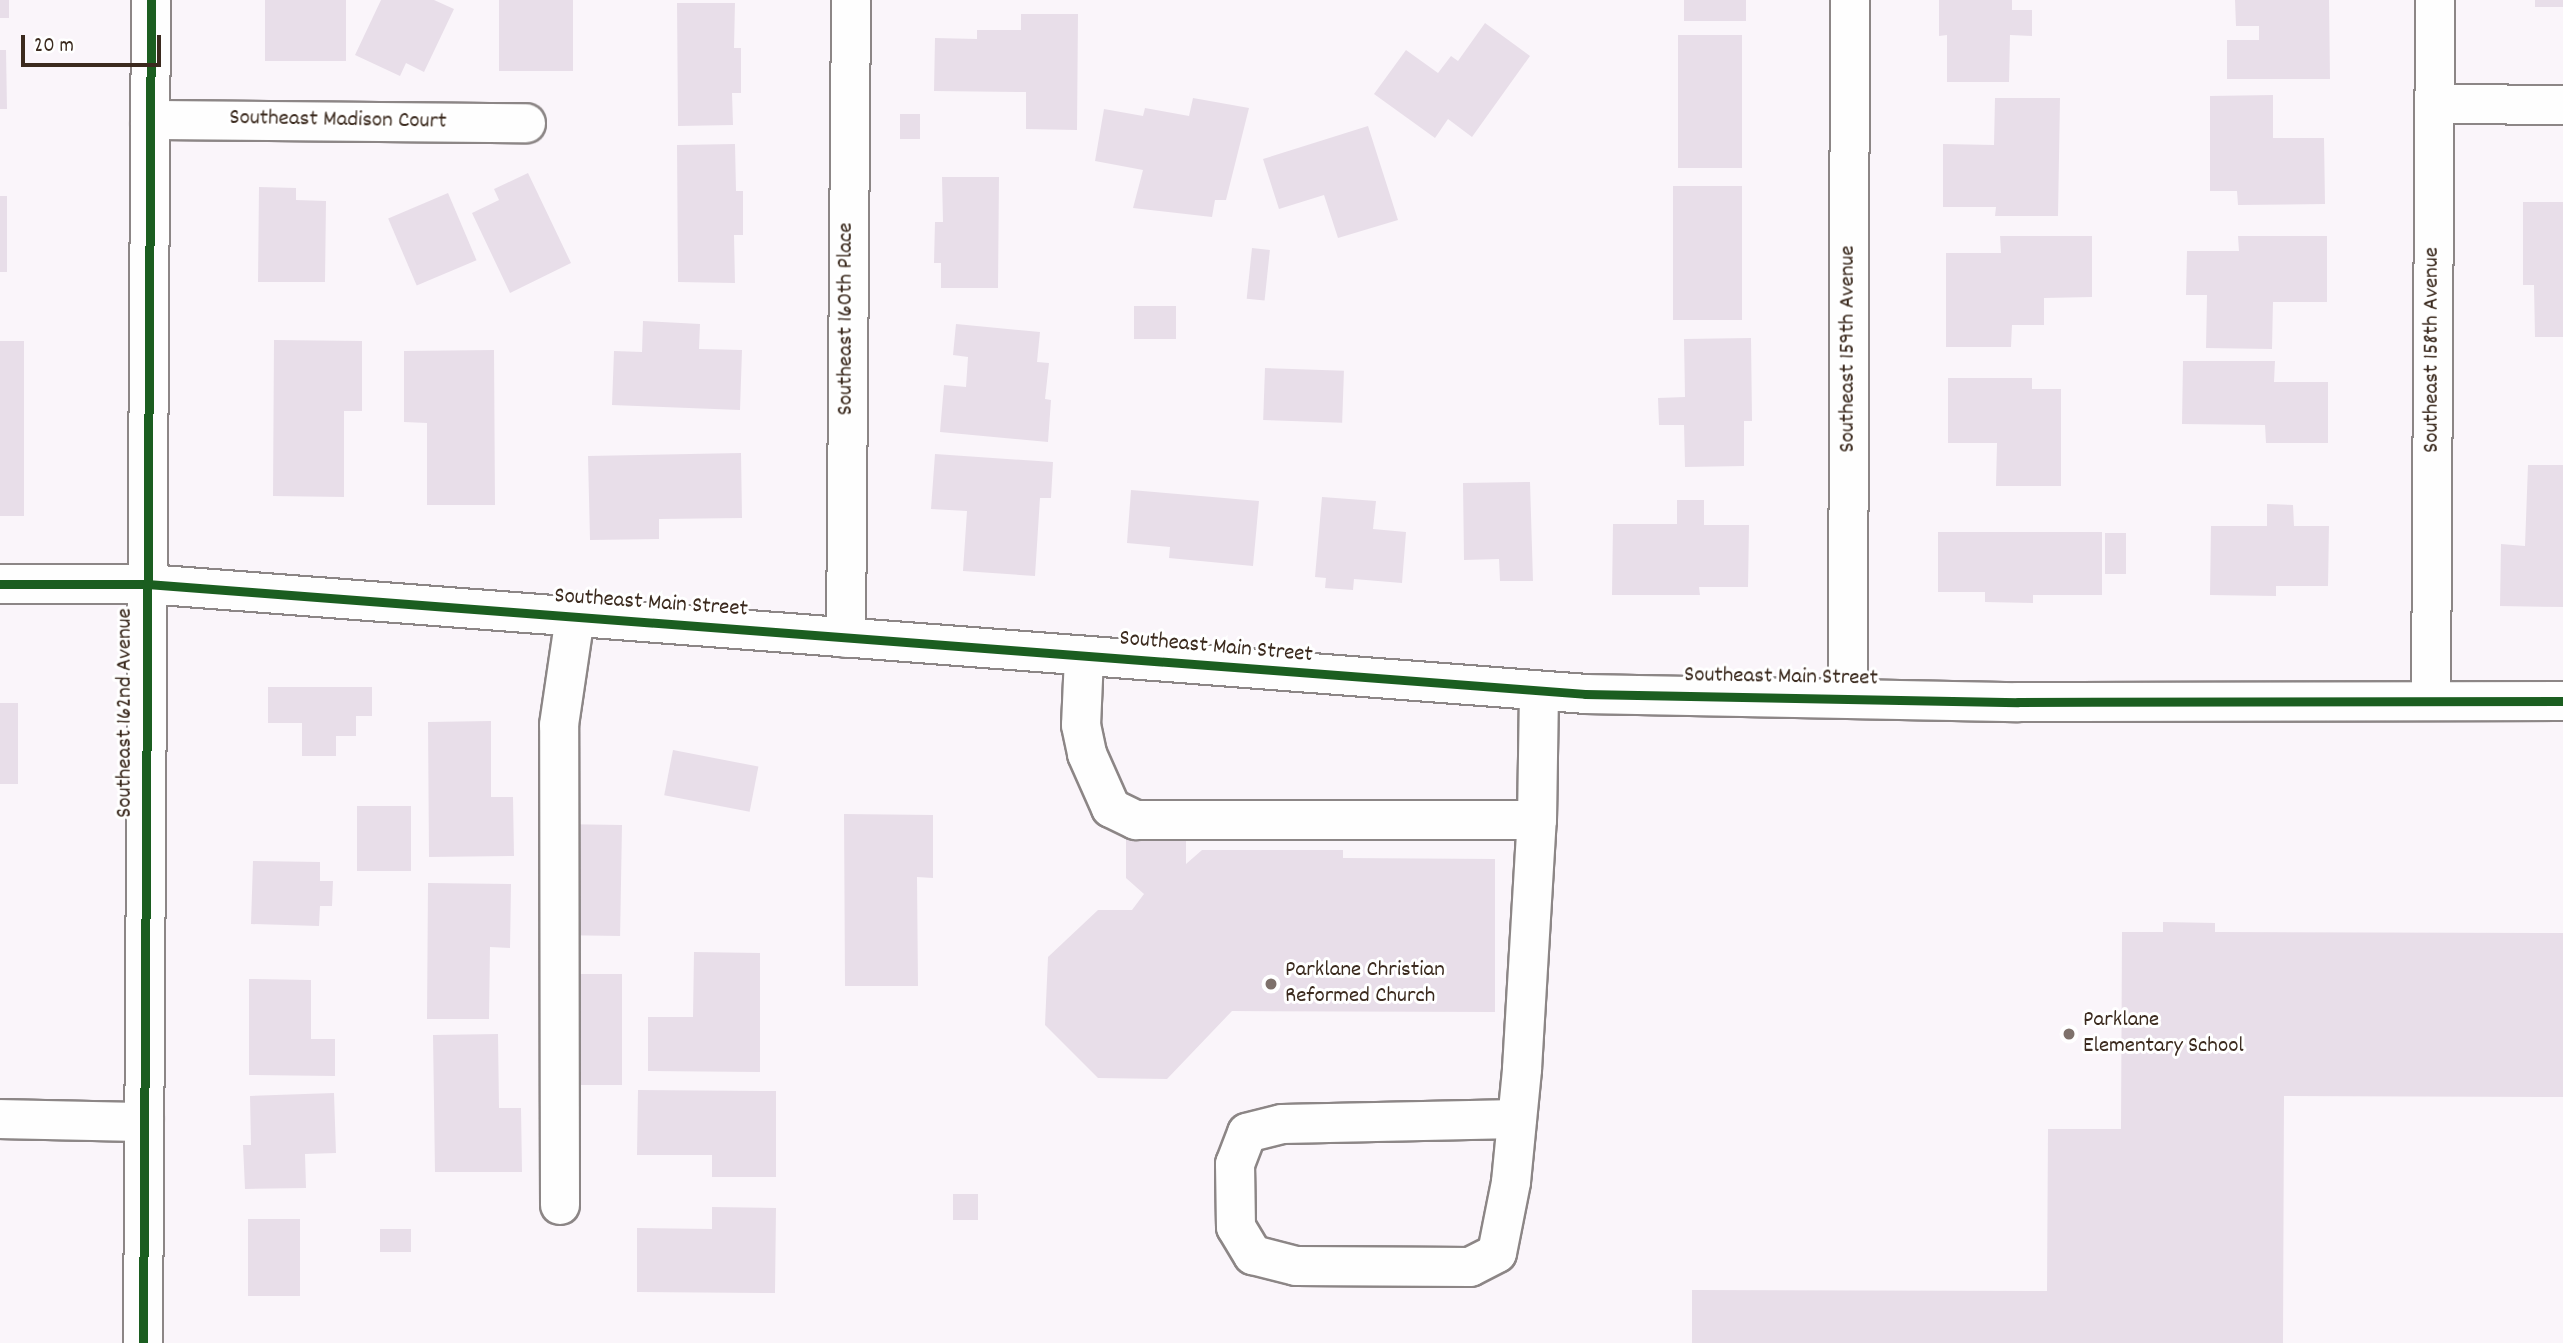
<!DOCTYPE html>
<style>
body{margin:0}
#map{position:relative;width:2563px;height:1343px;overflow:hidden;background:#faf5fa;font-family:Dekko,sans-serif}
div>[style]{position:absolute}
[style*='--x']{left:calc(var(--x)*1px);top:calc(var(--y)*1px);width:calc(var(--w)*1px);rotate:calc(var(--a)*1deg)}
.building>*{inset:0;background:#e8dee9;transform-origin:0 0}
.roads{filter:drop-shadow(2px 0 #8c8686) drop-shadow(-2px 0 #8c8686) drop-shadow(0 2px #8c8686) drop-shadow(0 -2px #8c8686)}
.minor>*{height:38px;margin:-19px;padding:0 19px;transform-origin:19px;border-radius:19px;background:#fefefe}
.major>*{height:38px;margin:-19px;padding:0 19px;transform-origin:19px;border-radius:19px;background:#fefefe}
.cycleway>*{height:9px;margin:-4.5px;padding:0 4.5px;transform-origin:4.5px;border-radius:4.5px;background:#1b5e20}
.dots>*{width:19px;height:19px;translate:-50% -50%;box-sizing:border-box;border:4px solid #fff;border-radius:50%}
span{translate:-50% -50%;white-space:nowrap;text-align:center;line-height:1.15;-webkit-text-stroke:6px #fff;paint-order:stroke}
.street-label{font-size:23px;color:#3b2a1e}
.poi-label{font-size:23px;color:#3b2a1e}
.left{translate:0 -50%;text-align:left}
.scale{position:absolute;left:21px;top:35px;width:140px;height:32px;box-sizing:border-box;border:4px solid #3b2a1e;border-top:0;padding-left:9px;font-size:21px;line-height:24px;white-space:nowrap;color:#3b2a1e;-webkit-text-stroke:5px #fff;paint-order:stroke}
</style>
<div id="map">
<div class="building">
<i style="left:0;top:0;width:9px;height:18px"></i>
<i style="left:265px;top:0;width:81px;height:61px"></i>
<i style="clip-path:polygon(381px 0,434px 0,454px 9px,424px 72px,406px 63px,400px 76px,355px 55px)"></i>
<i style="left:499px;top:0;width:74px;height:71px"></i>
<i style="left:1684px;top:0;width:62px;height:21px"></i>
<i style="clip-path:polygon(1939px 0,2012px 0,2012px 10px,2032px 10px,2032px 36px,2010px 35px,2009px 82px,1947px 82px,1947px 35px,1939px 36px)"></i>
<i style="clip-path:polygon(2235px 0,2329px 0,2330px 79px,2227px 79px,2227px 40px,2259px 40px,2259px 26px,2236px 26px)"></i>
<i style="left:2535px;top:0;width:28px;height:7px"></i>
<i style="clip-path:polygon(677px 3px,735px 3px,734px 48px,741px 48px,741px 93px,732px 93px,733px 125px,678px 126px)"></i>
<i style="clip-path:polygon(1021px 14px,1078px 14px,1077px 130px,1026px 129px,1026px 92px,934px 91px,935px 38px,977px 39px,977px 30px,1021px 30px)"></i>
<i style="clip-path:polygon(1485px 23px,1530px 56px,1472px 137px,1448px 119px,1435px 138px,1374px 94px,1406px 50px,1438px 73px,1451px 56px,1458px 61px)"></i>
<i style="left:1678px;top:35px;width:64px;height:133px"></i>
<i style="clip-path:polygon(0 50px,6px 50px,7px 109px,0 109px)"></i>
<i style="clip-path:polygon(2273px 95px,2273px 138px,2324px 138px,2325px 204px,2238px 205px,2237px 191px,2210px 191px,2210px 96px)"></i>
<i style="clip-path:polygon(1193px 98px,1249px 108px,1226px 200px,1215px 200px,1212px 217px,1133px 208px,1143px 170px,1095px 161px,1104px 109px,1143px 116px,1145px 108px,1189px 116px)"></i>
<i style="clip-path:polygon(1995px 98px,2060px 98px,2058px 216px,1995px 216px,1996px 207px,1943px 207px,1943px 144px,1994px 145px)"></i>
<i style="left:900px;top:114px;width:20px;height:25px"></i>
<i style="clip-path:polygon(1368px 126px,1398px 220px,1338px 238px,1324px 195px,1279px 209px,1263px 159px)"></i>
<i style="clip-path:polygon(735px 144px,736px 191px,743px 191px,743px 235px,734px 235px,735px 283px,678px 282px,677px 145px)"></i>
<i style="clip-path:polygon(528px 173px,571px 263px,510px 293px,472px 213px,499px 200px,494px 189px)"></i>
<i style="clip-path:polygon(942px 177px,999px 177px,998px 288px,941px 288px,941px 263px,934px 263px,935px 222px,943px 222px)"></i>
<i style="left:1673px;top:186px;width:69px;height:134px"></i>
<i style="clip-path:polygon(259px 187px,296px 188px,296px 200px,326px 201px,325px 282px,258px 282px)"></i>
<i style="left:448px;top:193px;width:73px;height:65px;rotate:67deg"></i>
<i style="left:0;top:196px;width:7px;height:76px"></i>
<i style="clip-path:polygon(2523px 202px,2563px 202px,2563px 337px,2535px 337px,2534px 285px,2523px 285px)"></i>
<i style="clip-path:polygon(2000px 236px,2092px 236px,2092px 297px,2044px 298px,2044px 325px,2012px 325px,2011px 347px,1946px 347px,1946px 253px,2001px 253px)"></i>
<i style="clip-path:polygon(2238px 236px,2327px 236px,2327px 302px,2273px 302px,2272px 349px,2206px 348px,2207px 295px,2186px 295px,2187px 251px,2239px 251px)"></i>
<i style="left:1252px;top:248px;width:18px;height:51px;rotate:6deg"></i>
<i style="left:1134px;top:306px;width:42px;height:33px"></i>
<i style="clip-path:polygon(643px 321px,700px 324px,699px 349px,742px 350px,740px 410px,612px 405px,614px 351px,642px 352px)"></i>
<i style="clip-path:polygon(956px 324px,1040px 332px,1037px 362px,1049px 363px,1045px 399px,1051px 400px,1048px 442px,940px 432px,944px 385px,966px 387px,968px 357px,953px 355px)"></i>
<i style="clip-path:polygon(1751px 338px,1752px 421px,1744px 421px,1744px 466px,1685px 467px,1684px 425px,1659px 425px,1658px 398px,1685px 397px,1684px 339px)"></i>
<i style="clip-path:polygon(274px 340px,362px 341px,362px 411px,344px 411px,344px 497px,273px 496px)"></i>
<i style="left:0;top:341px;width:24px;height:175px"></i>
<i style="clip-path:polygon(494px 350px,495px 505px,427px 505px,427px 423px,404px 422px,404px 351px)"></i>
<i style="clip-path:polygon(2183px 361px,2275px 361px,2274px 382px,2328px 382px,2328px 443px,2266px 443px,2265px 425px,2182px 424px)"></i>
<i style="left:1265px;top:368px;width:79px;height:52px;rotate:2deg"></i>
<i style="clip-path:polygon(1948px 378px,2032px 378px,2032px 389px,2061px 389px,2061px 486px,1996px 486px,1997px 443px,1948px 443px)"></i>
<i style="clip-path:polygon(741px 453px,742px 518px,659px 519px,659px 539px,590px 540px,588px 456px)"></i>
<i style="clip-path:polygon(935px 454px,1053px 462px,1051px 498px,1040px 498px,1035px 576px,963px 571px,967px 511px,931px 509px)"></i>
<i style="clip-path:polygon(2528px 465px,2563px 465px,2563px 607px,2500px 606px,2501px 544px,2525px 546px)"></i>
<i style="clip-path:polygon(1530px 482px,1533px 581px,1500px 581px,1499px 559px,1464px 560px,1463px 483px)"></i>
<i style="clip-path:polygon(1131px 490px,1259px 501px,1253px 566px,1169px 558px,1170px 547px,1127px 543px)"></i>
<i style="clip-path:polygon(1322px 497px,1376px 501px,1373px 529px,1406px 532px,1402px 583px,1354px 579px,1353px 590px,1325px 588px,1326px 578px,1315px 577px)"></i>
<i style="clip-path:polygon(1677px 500px,1704px 500px,1704px 525px,1749px 525px,1748px 587px,1699px 587px,1700px 595px,1612px 595px,1613px 524px,1677px 524px)"></i>
<i style="clip-path:polygon(2267px 504px,2293px 505px,2294px 526px,2329px 526px,2328px 586px,2276px 586px,2276px 596px,2210px 595px,2211px 526px,2267px 526px)"></i>
<i style="clip-path:polygon(1938px 532px,2102px 532px,2102px 595px,2033px 595px,2033px 603px,1985px 602px,1985px 592px,1938px 592px)"></i>
<i style="left:2105px;top:533px;width:21px;height:41px"></i>
<i style="clip-path:polygon(268px 687px,372px 687px,372px 716px,356px 716px,356px 736px,336px 736px,336px 756px,302px 756px,302px 723px,268px 723px)"></i>
<i style="left:0;top:703px;width:18px;height:81px"></i>
<i style="clip-path:polygon(491px 721px,491px 797px,513px 797px,514px 856px,429px 857px,428px 722px)"></i>
<i style="left:673px;top:750px;width:87px;height:46px;rotate:11deg"></i>
<i style="left:357px;top:806px;width:54px;height:65px"></i>
<i style="clip-path:polygon(844px 814px,933px 815px,933px 878px,917px 877px,918px 986px,845px 986px)"></i>
<i style="left:622px;top:825px;width:111px;height:49px;rotate:91deg"></i>
<i style="clip-path:polygon(1126px 837px,1186px 837px,1186px 864px,1202px 850px,1343px 850px,1343px 858px,1495px 859px,1495px 1012px,1232px 1011px,1167px 1079px,1098px 1078px,1045px 1025px,1048px 957px,1098px 910px,1132px 910px,1144px 894px,1126px 878px)"></i>
<i style="clip-path:polygon(253px 861px,320px 862px,320px 881px,333px 881px,332px 906px,320px 906px,319px 926px,251px 924px)"></i>
<i style="clip-path:polygon(428px 883px,511px 884px,510px 948px,490px 947px,489px 1019px,427px 1019px)"></i>
<i style="clip-path:polygon(2163px 922px,2215px 923px,2215px 932px,2563px 933px,2563px 1097px,2284px 1096px,2283px 1343px,1692px 1343px,1692px 1290px,2047px 1291px,2048px 1129px,2121px 1129px,2122px 932px,2163px 932px)"></i>
<i style="clip-path:polygon(694px 952px,760px 953px,760px 1072px,648px 1071px,648px 1017px,693px 1017px)"></i>
<i style="left:573px;top:974px;width:49px;height:111px"></i>
<i style="clip-path:polygon(249px 979px,311px 980px,311px 1039px,335px 1039px,335px 1076px,249px 1075px)"></i>
<i style="clip-path:polygon(498px 1034px,499px 1108px,521px 1108px,522px 1172px,435px 1172px,433px 1035px)"></i>
<i style="clip-path:polygon(638px 1090px,776px 1091px,776px 1177px,712px 1177px,712px 1155px,637px 1155px)"></i>
<i style="clip-path:polygon(334px 1093px,336px 1153px,305px 1154px,306px 1188px,245px 1189px,243px 1145px,251px 1145px,250px 1096px)"></i>
<i style="left:953px;top:1194px;width:25px;height:26px"></i>
<i style="clip-path:polygon(712px 1207px,776px 1208px,775px 1293px,637px 1292px,637px 1228px,712px 1229px)"></i>
<i style="left:248px;top:1219px;width:52px;height:77px"></i>
<i style="left:411px;top:1229px;width:23px;height:31px;rotate:90deg"></i>
</div>
<div class="roads">
<div class="minor">
<i style="--x:2434;--y:104;--w:129;--a:0.4"></i>
<i style="--x:150;--y:120;--w:376;--a:0.5"></i>
<i style="--x:0;--y:584;--w:147;--a:0"></i>
<i style="--x:147;--y:584;--w:1442;--a:4.37"></i>
<i style="--x:1585;--y:694;--w:433;--a:1.1"></i>
<i style="--x:2018;--y:702;--w:545;--a:-0.11"></i>
<i style="--x:846;--y:638;--w:638;--a:-89.55"></i>
<i style="--x:1084;--y:657;--w:68;--a:92.5"></i>
<i style="--x:1081;--y:725;--w:30;--a:78"></i>
<i style="--x:1087;--y:754;--w:59;--a:66"></i>
<i style="--x:1111;--y:808;--w:28;--a:26"></i>
<i style="--x:1136;--y:820;--w:401;--a:0"></i>
<i style="--x:1848;--y:698;--w:698;--a:-89.84"></i>
<i style="--x:2431;--y:701;--w:701;--a:-89.67"></i>
<i style="--x:0;--y:1119;--w:144;--a:1.2"></i>
<i style="--x:1517;--y:1119;--w:235;--a:178.8"></i>
<i style="--x:1282;--y:1124;--w:36;--a:166"></i>
<i style="--x:1247;--y:1133;--w:33;--a:111"></i>
<i style="--x:1235;--y:1164;--w:63;--a:89.1"></i>
<i style="--x:1236;--y:1227;--w:33;--a:59"></i>
<i style="--x:1253;--y:1255;--w:44;--a:14.3"></i>
<i style="--x:1296;--y:1266;--w:174;--a:0.3"></i>
<i style="--x:1470;--y:1267;--w:30;--a:-27"></i>
<i style="--x:1497;--y:1253;--w:72;--a:-78.8"></i>
<i style="--x:1511;--y:1182;--w:114;--a:-84.4"></i>
<i style="--x:1522;--y:1069;--w:249;--a:-86.6"></i>
<i style="--x:1537;--y:820;--w:129;--a:-89.1"></i>
<i style="--x:560;--y:1205;--w:480;--a:-90.1"></i>
<i style="--x:559;--y:725;--w:109;--a:-81.6"></i>
</div>
<div class="major">
<i style="--x:143;--y:1343;--w:1343;--a:-89.66"></i>
</div>
</div>
<div class="cycleway">
<i style="--x:0;--y:584;--w:147;--a:0"></i>
<i style="--x:147;--y:584;--w:1442;--a:4.37"></i>
<i style="--x:1585;--y:694;--w:433;--a:1.1"></i>
<i style="--x:2018;--y:702;--w:545;--a:-0.11"></i>
<i style="--x:143;--y:1343;--w:1343;--a:-89.66"></i>
</div>
<div class="dots">
<i style="left:1271px;top:984px;background:#7e716b"></i>
<i style="left:2069px;top:1034px;background:#7e716b"></i>
</div>
<div class="street-label">
<span style="left:338px;top:121px;rotate:1deg">Southeast Madison Court</span>
<span style="left:847px;top:319px;rotate:-90deg">Southeast 160th Place</span>
<span style="left:1849px;top:349px;rotate:-90deg">Southeast 159th Avenue</span>
<span style="left:2433px;top:350px;rotate:-90deg">Southeast 158th Avenue</span>
<span style="left:651px;top:604px;rotate:4deg">Southeast Main Street</span>
<span style="left:1216px;top:648px;rotate:5deg">Southeast Main Street</span>
<span style="left:1781px;top:678px;rotate:1deg">Southeast Main Street</span>
<span style="left:126px;top:713px;rotate:-90deg">Southeast 162nd Avenue</span>
</div>
<div class="poi-label">
<span class="left" style="left:1285px;top:984px">Parklane Christian<br>Reformed Church</span>
<span class="left" style="left:2083px;top:1034px">Parklane<br>Elementary School</span>
</div>
<div class="scale">20 m</div>
</div>
